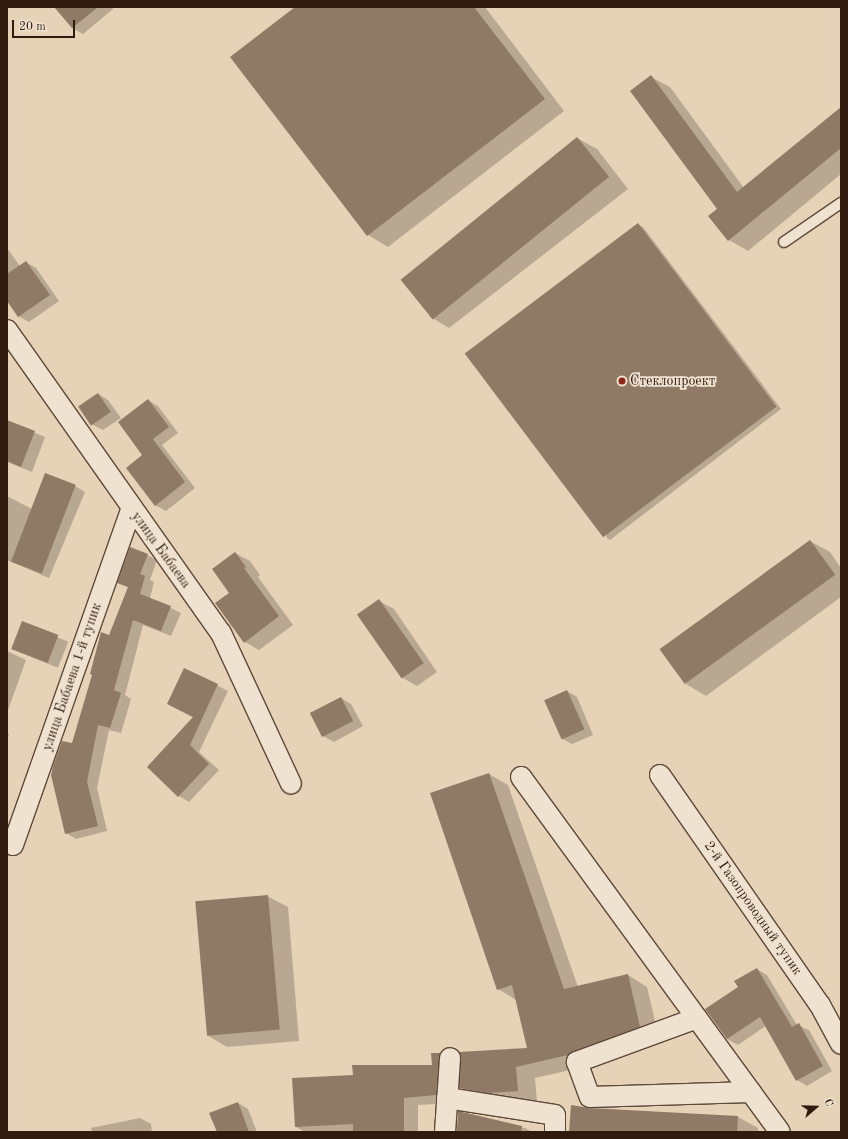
<!DOCTYPE html>
<meta charset="utf-8">
<style>
body{margin:0}
#map{position:relative;width:848px;height:1139px;overflow:hidden;background:#e6d2b6;font-family:"Old Standard TT",serif}
div>[style]{position:absolute}
[style*='--x']{left:calc(var(--x)*1px);top:calc(var(--y)*1px);width:calc(var(--w)*1px);rotate:calc(var(--a)*1deg)}
.shadow>*{inset:0;background:#0003;transform-origin:0 0}
.building>*{inset:0;background:#8f7a66;transform-origin:0 0}
.roads{filter:drop-shadow(1px 0 #5e4939) drop-shadow(-1px 0 #5e4939) drop-shadow(0 1px #5e4939) drop-shadow(0 -1px #5e4939)}
.service>*{height:10px;margin:-5px;padding:0 5px;transform-origin:5px;border-radius:5px;background:#efe2d0}
.minor>*{height:20px;margin:-10px;padding:0 10px;transform-origin:10px;border-radius:10px;background:#efe2d0}
.dots>*{width:11px;height:11px;translate:-50% -50%;box-sizing:border-box;border:2px solid #efe2d0;border-radius:50%}
span{translate:-50% -50%;white-space:nowrap;text-align:center;line-height:1.15;-webkit-text-stroke:3.5px #efe2d0;paint-order:stroke}
.poi-label{font-size:14px;color:#311b0f}
.left{translate:0 -50%;text-align:left}
.street-label{font-size:14px;color:#311b0f}
.frame{position:absolute;inset:0;border:8px solid #311b0f;pointer-events:none}
.north{position:absolute;left:796px;top:1087px;width:40px;height:40px;-webkit-text-stroke:3px #efe2d0;paint-order:stroke;rotate:70deg;font-size:11px;font-weight:700;line-height:16px;text-align:center;color:#311b0f}
.north::after{content:'';display:block;margin:auto;width:14px;height:18px;background:#311b0f;clip-path:polygon(50% 0,100% 100%,50% 72%,0 100%)}
.scale{position:absolute;left:12px;top:20px;width:63px;height:18px;box-sizing:border-box;border:2px solid #311b0f;border-top:0;padding-left:5px;font-size:12px;line-height:14px;white-space:nowrap;color:#311b0f;-webkit-text-stroke:3px #efe2d0;paint-order:stroke}
</style>
<div id="map">
<div class="shadow">
<i style="clip-path:polygon(56px 7px,112px 7px,113px 9px,83px 34px,72px 28px)"></i>
<i style="clip-path:polygon(297px 7px,485px 7px,564px 111px,388px 247px,368px 235px,231px 58px)"></i>
<i style="clip-path:polygon(651px 77px,670px 87px,744px 188px,841px 108px,841px 174px,748px 251px,729px 240px,718px 209px)"></i>
<i style="clip-path:polygon(577px 138px,597px 149px,628px 189px,449px 328px,429px 316px)"></i>
<i style="clip-path:polygon(638px 225px,643px 227px,781px 409px,610px 540px,606px 537px)"></i>
<i style="clip-path:polygon(7px 248px,20px 266px,26px 262px,36px 268px,59px 301px,29px 322px,18px 316px,7px 299px)"></i>
<i style="clip-path:polygon(98px 394px,108px 400px,121px 418px,103px 430px,93px 425px,80px 407px)"></i>
<i style="clip-path:polygon(148px 400px,158px 406px,178px 433px,162px 445px,195px 488px,166px 511px,155px 505px,144px 455px)"></i>
<i style="clip-path:polygon(7px 421px,45px 437px,32px 472px,7px 462px)"></i>
<i style="clip-path:polygon(75px 486px,85px 492px,49px 578px,7px 560px,7px 496px,32px 509px)"></i>
<i style="clip-path:polygon(810px 541px,830px 552px,841px 568px,841px 597px,706px 696px,686px 684px)"></i>
<i style="clip-path:polygon(235px 553px,250px 561px,260px 575px,258px 577px,293px 625px,259px 650px,245px 642px,230px 593px)"></i>
<i style="clip-path:polygon(147px 555px,157px 560px,150px 580px,154px 582px,150px 598px,181px 613px,171px 636px,143px 625px,125px 695px,131px 699px,121px 733px,109px 730px,97px 788px,107px 831px,76px 839px,66px 833px,72px 744px,129px 588px,118px 582px)"></i>
<i style="clip-path:polygon(379px 601px,394px 609px,437px 672px,417px 686px,401px 677px)"></i>
<i style="left:22px;top:623px;width:50px;height:28px;rotate:22deg"></i>
<i style="clip-path:polygon(7px 651px,26px 660px,7px 713px)"></i>
<i style="clip-path:polygon(185px 669px,228px 691px,199px 752px,219px 770px,189px 802px,179px 796px,194px 718px,168px 704px)"></i>
<i style="clip-path:polygon(567px 691px,577px 697px,593px 735px,572px 744px,561px 738px)"></i>
<i style="clip-path:polygon(341px 698px,351px 704px,363px 726px,334px 742px,323px 736px)"></i>
<i style="clip-path:polygon(7px 733px,9px 734px,7px 742px)"></i>
<i style="clip-path:polygon(489px 774px,508px 785px,578px 987px,628px 975px,647px 987px,659px 1038px,588px 1066px,535px 1078px,537px 1102px,508px 1103px,480px 1099px,461px 1088px,528px 1049px,516px 1000px,498px 989px)"></i>
<i style="clip-path:polygon(267px 896px,288px 907px,299px 1041px,227px 1047px,207px 1035px)"></i>
<i style="clip-path:polygon(757px 969px,767px 975px,797px 1025px,809px 1030px,832px 1071px,807px 1086px,797px 1080px,766px 1026px,738px 1045px,727px 1039px)"></i>
<i style="clip-path:polygon(440px 1054px,454px 1062px,450px 1103px,418px 1105px,418px 1132px,305px 1132px,296px 1127px,354px 1076px,433px 1066px)"></i>
<i style="clip-path:polygon(238px 1103px,248px 1109px,257px 1132px,218px 1132px)"></i>
<i style="clip-path:polygon(590px 1109px,738px 1117px,758px 1128px,758px 1132px,570px 1132px)"></i>
<i style="clip-path:polygon(459px 1113px,525px 1128px,532px 1132px,456px 1132px)"></i>
<i style="clip-path:polygon(140px 1118px,151px 1124px,152px 1132px,92px 1132px,91px 1128px)"></i>
</div>
<div class="building">
<i style="clip-path:polygon(54px 7px,98px 7px,72px 28px)"></i>
<i style="clip-path:polygon(295px 7px,474px 7px,545px 99px,367px 236px,230px 57px)"></i>
<i style="clip-path:polygon(651px 75px,737px 192px,841px 107px,841px 148px,728px 241px,708px 216px,717px 209px,630px 91px)"></i>
<i style="left:577px;top:137px;width:51px;height:227px;rotate:51deg"></i>
<i style="left:638px;top:223px;width:230px;height:217px;rotate:53deg"></i>
<i style="clip-path:polygon(26px 261px,50px 295px,18px 317px,7px 301px,7px 274px)"></i>
<i style="left:98px;top:393px;width:23px;height:24px;rotate:56deg"></i>
<i style="clip-path:polygon(148px 399px,169px 427px,153px 439px,185px 482px,155px 506px,126px 468px,142px 455px,118px 422px)"></i>
<i style="clip-path:polygon(7px 420px,35px 431px,21px 467px,7px 461px)"></i>
<i style="left:45px;top:473px;width:33px;height:95px;rotate:21deg"></i>
<i style="left:810px;top:540px;width:43px;height:186px;rotate:54deg"></i>
<i style="clip-path:polygon(130px 547px,148px 554px,140px 574px,145px 576px,140px 594px,171px 606px,161px 631px,133px 620px,114px 690px,121px 693px,110px 728px,98px 725px,87px 782px,98px 826px,65px 834px,51px 775px,53px 766px,62px 741px,72px 743px,92px 675px,90px 674px,101px 632px,109px 635px,128px 587px,117px 583px)"></i>
<i style="clip-path:polygon(235px 552px,246px 567px,244px 568px,279px 616px,244px 643px,215px 603px,229px 593px,212px 569px)"></i>
<i style="left:379px;top:599px;width:78px;height:27px;rotate:55deg"></i>
<i style="left:22px;top:621px;width:39px;height:30px;rotate:21deg"></i>
<i style="clip-path:polygon(184px 668px,218px 684px,190px 745px,209px 764px,178px 797px,147px 767px,193px 717px,167px 704px)"></i>
<i style="left:567px;top:690px;width:43px;height:25px;rotate:66deg"></i>
<i style="left:341px;top:697px;width:27px;height:35px;rotate:63deg"></i>
<i style="clip-path:polygon(489px 773px,564px 989px,628px 974px,640px 1027px,568px 1055px,516px 1067px,518px 1091px,488px 1093px,459px 1088px,461px 1059px,459px 1052px,527px 1048px,512px 985px,497px 990px,430px 793px)"></i>
<i style="left:268px;top:895px;width:135px;height:73px;rotate:85deg"></i>
<i style="clip-path:polygon(757px 968px,792px 1027px,799px 1023px,823px 1066px,796px 1081px,760px 1017px,727px 1039px,705px 1009px,738px 987px,734px 981px)"></i>
<i style="clip-path:polygon(431px 1053px,440px 1053px,436px 1095px,404px 1098px,404px 1132px,353px 1132px,353px 1124px,295px 1127px,292px 1078px,353px 1075px,352px 1065px,432px 1065px)"></i>
<i style="clip-path:polygon(238px 1102px,249px 1132px,217px 1132px,209px 1113px)"></i>
<i style="clip-path:polygon(571px 1105px,590px 1108px,738px 1116px,737px 1132px,569px 1132px)"></i>
<i style="clip-path:polygon(458px 1111px,522px 1126px,521px 1132px,457px 1132px)"></i>
</div>
<div class="roads">
<div class="service">
<i style="--x:784;--y:242;--w:69;--a:-34.4"></i>
</div>
<div class="minor">
<i style="--x:7;--y:330;--w:371;--a:54.8"></i>
<i style="--x:221;--y:633;--w:166;--a:65.1"></i>
<i style="--x:660;--y:775;--w:280;--a:55.2"></i>
<i style="--x:820;--y:1005;--w:44;--a:61.7"></i>
<i style="--x:521;--y:777;--w:439;--a:53.9"></i>
<i style="--x:13;--y:845;--w:356;--a:-70.6"></i>
<i style="--x:697;--y:1018;--w:128;--a:159.9"></i>
<i style="--x:577;--y:1062;--w:37;--a:70"></i>
<i style="--x:590;--y:1097;--w:161;--a:-1.8"></i>
<i style="--x:447;--y:1098;--w:109;--a:8.9"></i>
<i style="--x:555;--y:1115;--w:17;--a:90"></i>
<i style="--x:445;--y:1132;--w:74;--a:-86.1"></i>
</div>
</div>
<div class="dots">
<i style="left:622px;top:381px;background:#8f2418"></i>
</div>
<div class="poi-label">
<span class="left" style="left:630px;top:381px">Стеклопроект</span>
</div>
<div class="street-label">
<span style="left:161px;top:550px;rotate:54deg">улица Бабаева</span>
<span style="left:72px;top:677px;rotate:-71deg">улица Бабаева 1-й тупик</span>
<span style="left:753px;top:908px;rotate:55deg">2-й Газопроводный тупик</span>
</div>
<div class="frame"></div>
<div class="north">С</div>
<div class="scale">20 m</div>
</div>
